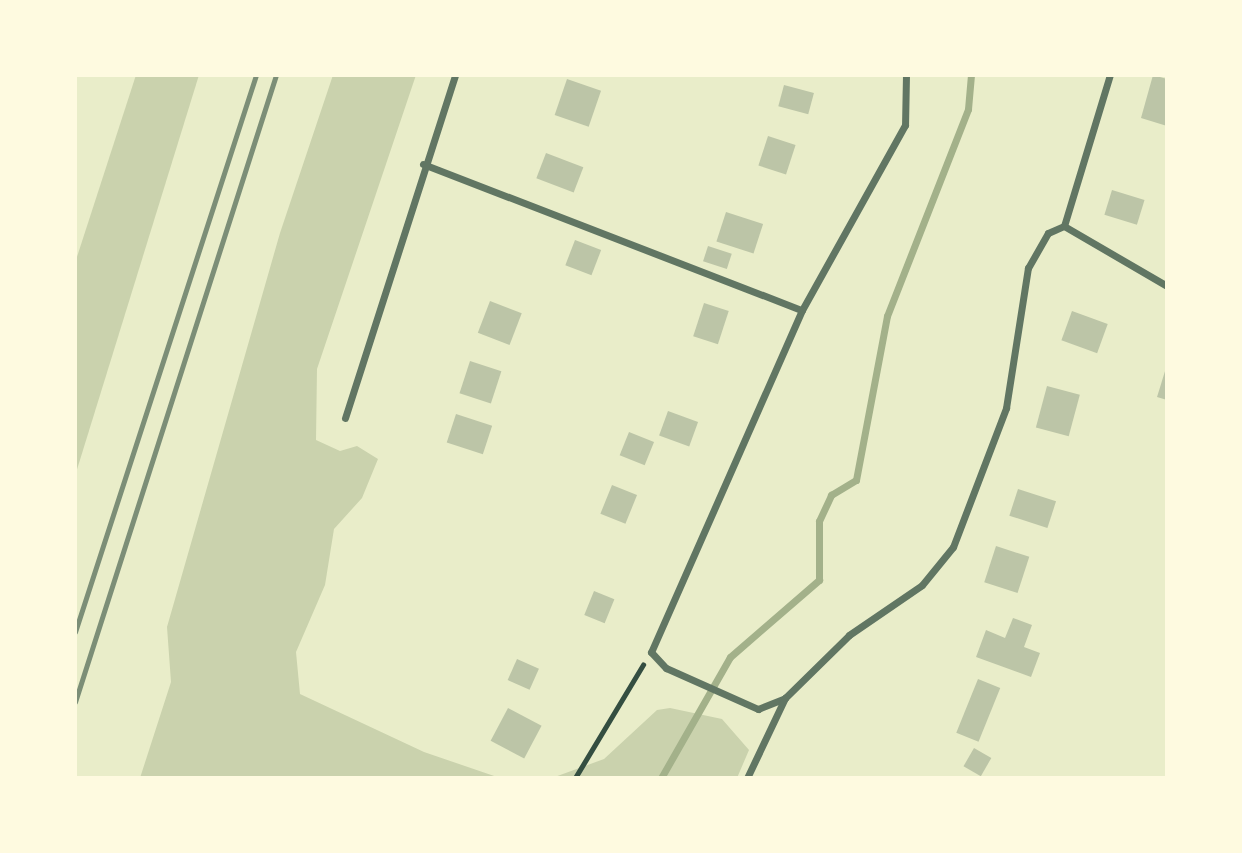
<!DOCTYPE html>
<style>
body{margin:0}
#map{position:relative;width:1242px;height:853px;overflow:hidden;background:#e9edc9;font-family:Ubuntu,sans-serif}
div>[style]{position:absolute}
[style*='--x']{left:calc(var(--x)*1px);top:calc(var(--y)*1px);width:calc(var(--w)*1px);rotate:calc(var(--a)*1deg)}
.green>*{inset:0;background:#cad2ad}
.stream>*{height:7px;margin:-3.5px;padding:0 3.5px;transform-origin:3.5px;border-radius:3.5px;background:#a3b18a}
.building>*{inset:0;background:#bcc5a7;transform-origin:0 0}
.path>*{height:4.5px;margin:-2.25px;padding:0 2.25px;transform-origin:2.25px;border-radius:2.25px;background:#344e41}
.minor>*{height:7px;margin:-3.5px;padding:0 3.5px;transform-origin:3.5px;border-radius:3.5px;background:#617663}
.rail>*{height:5px;margin:-2.5px;padding:0 2.5px;transform-origin:2.5px;border-radius:2.5px;background:#7c8e77}
span{translate:-50% -50%;white-space:nowrap;text-align:center;line-height:1.15;-webkit-text-stroke:5px #fefae0;paint-order:stroke}
.frame{position:absolute;inset:0;border:77px solid #fefae0;pointer-events:none}
</style>
<div id="map">
<div class="green">
<i style="clip-path:polygon(136px 75px,199px 75px,75px 476px,75px 263px)"></i>
<i style="clip-path:polygon(333px 75px,416px 75px,317px 369px,316px 440px,340px 451px,357px 446px,378px 459px,362px 498px,334px 529px,325px 585px,296px 652px,300px 694px,424px 752px,500px 778px,140px 778px,171px 682px,167px 627px,280px 233px)"></i>
<i style="clip-path:polygon(670px 708px,722px 719px,749px 750px,737px 778px,552px 778px,604px 759px,657px 710px)"></i>
</div>
<div class="stream">
<i style="--x:661;--y:778;--w:139;--a:-60.3"></i>
<i style="--x:730;--y:657;--w:118;--a:-40.9"></i>
<i style="--x:819;--y:580;--w:59;--a:-90"></i>
<i style="--x:819;--y:521;--w:29;--a:-65"></i>
<i style="--x:831;--y:495;--w:29;--a:-31"></i>
<i style="--x:856;--y:480;--w:167;--a:-79.3"></i>
<i style="--x:887;--y:316;--w:222;--a:-68.6"></i>
<i style="--x:968;--y:109;--w:34;--a:-85"></i>
</div>
<div class="building">
<i style="clip-path:polygon(1153px 75px,1167px 79px,1167px 126px,1141px 118px)"></i>
<i style="left:567px;top:79px;width:36px;height:38px;rotate:19deg"></i>
<i style="left:784px;top:85px;width:31px;height:22px;rotate:15deg"></i>
<i style="left:768px;top:136px;width:29px;height:31px;rotate:18deg"></i>
<i style="left:546px;top:153px;width:40px;height:27px;rotate:21deg"></i>
<i style="left:1112px;top:190px;width:34px;height:26px;rotate:17deg"></i>
<i style="left:726px;top:212px;width:39px;height:31px;rotate:18deg"></i>
<i style="left:575px;top:240px;width:28px;height:27px;rotate:21deg"></i>
<i style="left:708px;top:246px;width:25px;height:16px;rotate:18deg"></i>
<i style="left:490px;top:301px;width:34px;height:34px;rotate:21deg"></i>
<i style="left:704px;top:303px;width:26px;height:35px;rotate:18deg"></i>
<i style="left:1072px;top:311px;width:38px;height:31px;rotate:20deg"></i>
<i style="left:470px;top:361px;width:33px;height:34px;rotate:18deg"></i>
<i style="clip-path:polygon(1166px 368px,1167px 368px,1167px 400px,1157px 397px)"></i>
<i style="left:1047px;top:386px;width:34px;height:43px;rotate:15deg"></i>
<i style="left:668px;top:411px;width:32px;height:26px;rotate:20deg"></i>
<i style="left:456px;top:414px;width:38px;height:30px;rotate:18deg"></i>
<i style="left:629px;top:432px;width:27px;height:25px;rotate:22deg"></i>
<i style="left:612px;top:485px;width:27px;height:31px;rotate:22deg"></i>
<i style="left:1018px;top:489px;width:40px;height:28px;rotate:18deg"></i>
<i style="left:996px;top:546px;width:35px;height:38px;rotate:18deg"></i>
<i style="left:594px;top:591px;width:22px;height:26px;rotate:22deg"></i>
<i style="clip-path:polygon(1013px 618px,1032px 625px,1024px 647px,1040px 653px,1031px 677px,976px 657px,986px 630px,1005px 638px)"></i>
<i style="left:517px;top:659px;width:24px;height:23px;rotate:24deg"></i>
<i style="left:978px;top:679px;width:24px;height:58px;rotate:22deg"></i>
<i style="left:508px;top:708px;width:38px;height:37px;rotate:28deg"></i>
<i style="left:974px;top:748px;width:20px;height:21px;rotate:30deg"></i>
</div>
<div class="path">
<i style="--x:575;--y:778;--w:132;--a:-59"></i>
</div>
<div class="minor">
<i style="--x:906;--y:75;--w:50;--a:91.1"></i>
<i style="--x:905;--y:125;--w:212;--a:119.1"></i>
<i style="--x:802;--y:310;--w:374;--a:113.8"></i>
<i style="--x:651;--y:652;--w:22;--a:47"></i>
<i style="--x:666;--y:668;--w:101;--a:24"></i>
<i style="--x:758;--y:709;--w:29;--a:-22"></i>
<i style="--x:785;--y:698;--w:90;--a:-44.5"></i>
<i style="--x:849;--y:635;--w:88;--a:-34.4"></i>
<i style="--x:922;--y:585;--w:49;--a:-50.8"></i>
<i style="--x:953;--y:547;--w:149;--a:-69.1"></i>
<i style="--x:1006;--y:408;--w:142;--a:-81.1"></i>
<i style="--x:1028;--y:268;--w:40;--a:-60.3"></i>
<i style="--x:1048;--y:233;--w:17;--a:-24"></i>
<i style="--x:1064;--y:226;--w:158;--a:-73.1"></i>
<i style="--x:423;--y:164;--w:406;--a:21.1"></i>
<i style="--x:1064;--y:226;--w:119;--a:30.2"></i>
<i style="--x:345;--y:418;--w:360;--a:-72.2"></i>
<i style="--x:747;--y:778;--w:89;--a:-64.6"></i>
</div>
<div class="rail">
<i style="--x:75;--y:632;--w:586;--a:-72"></i>
<i style="--x:75;--y:702;--w:658;--a:-72.23"></i>
</div>
<div class="frame"></div>
</div>
